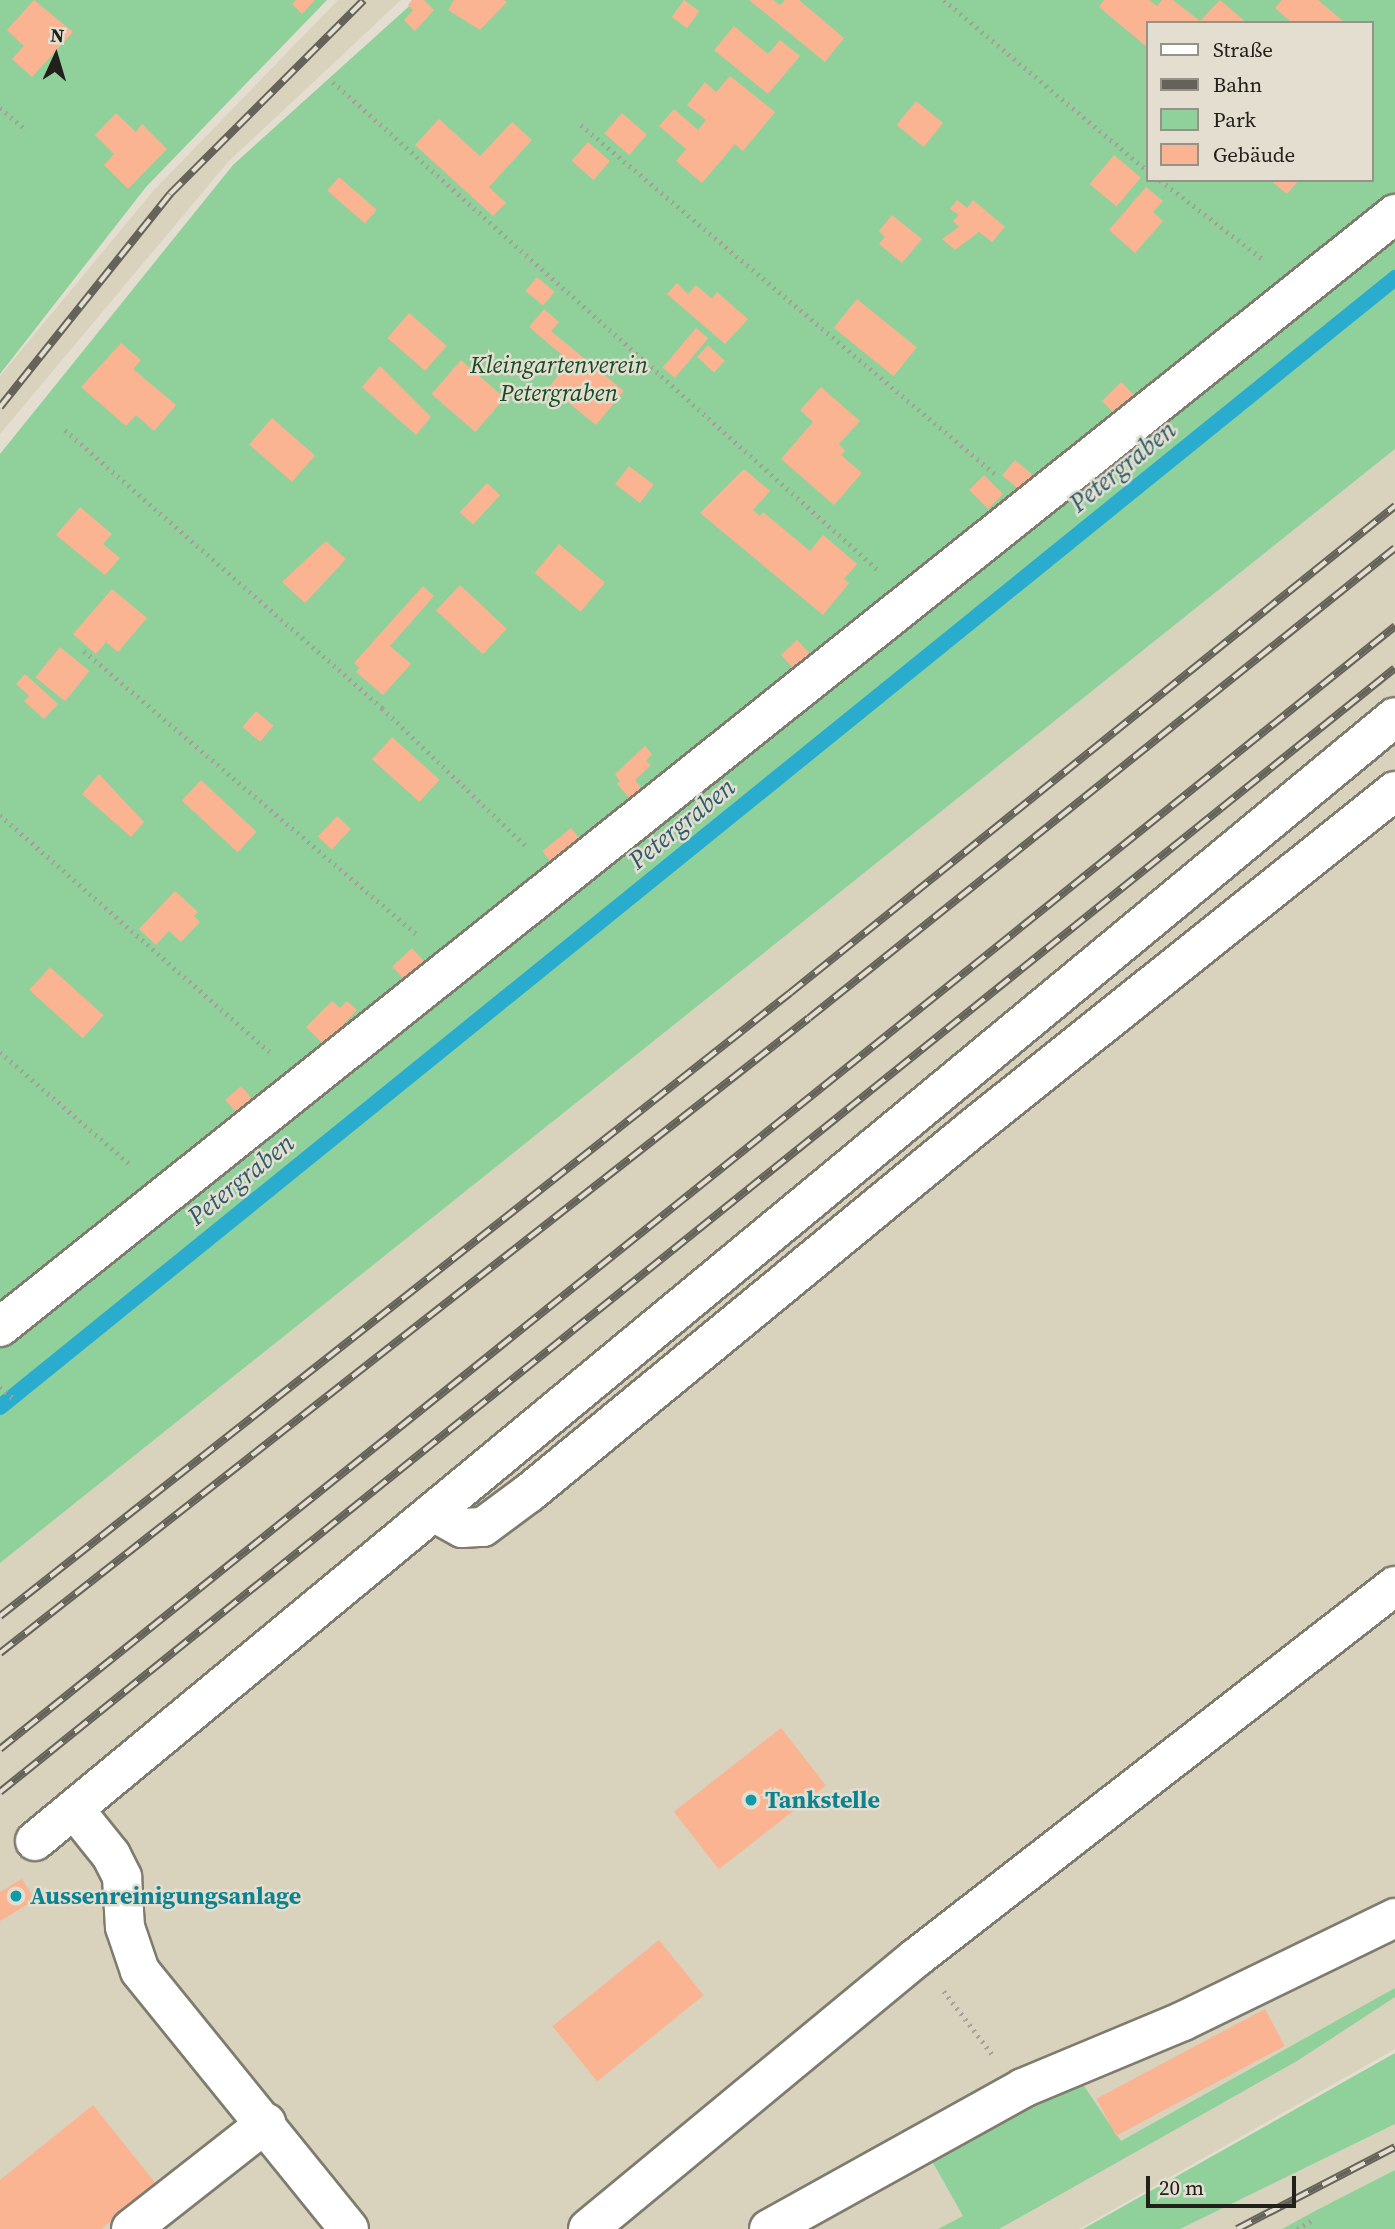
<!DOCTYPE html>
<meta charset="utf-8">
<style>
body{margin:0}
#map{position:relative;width:1395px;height:2229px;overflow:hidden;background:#e3decf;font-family:"Source Serif 4",serif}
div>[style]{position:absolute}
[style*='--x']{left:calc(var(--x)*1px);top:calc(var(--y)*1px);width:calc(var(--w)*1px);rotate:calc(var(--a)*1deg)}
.built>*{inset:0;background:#d9d2bc}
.green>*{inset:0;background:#90d09b}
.stream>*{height:16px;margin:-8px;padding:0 8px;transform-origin:8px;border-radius:8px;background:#2aaccf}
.building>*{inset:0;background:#fab492;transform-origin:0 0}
.path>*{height:4.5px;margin-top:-2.25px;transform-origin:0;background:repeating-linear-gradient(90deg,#a5a196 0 2px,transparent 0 7px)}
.roads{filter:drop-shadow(2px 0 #7f7b6e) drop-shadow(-2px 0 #7f7b6e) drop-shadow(0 2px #7f7b6e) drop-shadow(0 -2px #7f7b6e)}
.minor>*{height:38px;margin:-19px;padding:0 19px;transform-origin:19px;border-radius:19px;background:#fff}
.rail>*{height:8px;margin-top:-4px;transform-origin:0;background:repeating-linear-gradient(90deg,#e3decf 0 16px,#656259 0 32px);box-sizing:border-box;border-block:2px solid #656259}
.dots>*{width:19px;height:19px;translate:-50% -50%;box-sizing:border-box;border:4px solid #e3decf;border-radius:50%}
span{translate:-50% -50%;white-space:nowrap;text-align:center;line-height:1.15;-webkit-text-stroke:5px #e3decf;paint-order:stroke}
.park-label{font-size:24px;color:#134c24;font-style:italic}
.culture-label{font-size:24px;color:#0d838f;font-weight:700}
.left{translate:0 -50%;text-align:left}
.water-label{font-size:26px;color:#2a5c6c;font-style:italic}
.legend{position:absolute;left:1146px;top:21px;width:228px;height:161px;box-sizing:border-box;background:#e3decf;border:2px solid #969287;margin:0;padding:9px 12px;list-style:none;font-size:21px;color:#22201b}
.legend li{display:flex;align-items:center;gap:14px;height:35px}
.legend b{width:35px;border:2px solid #969287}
.north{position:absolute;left:21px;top:21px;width:70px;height:70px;-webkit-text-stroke:5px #e3decf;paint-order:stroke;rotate:4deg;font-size:19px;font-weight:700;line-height:28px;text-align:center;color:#22201b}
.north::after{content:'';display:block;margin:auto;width:24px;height:32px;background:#22201b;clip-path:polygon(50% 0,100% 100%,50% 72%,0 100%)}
.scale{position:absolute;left:1146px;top:2176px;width:150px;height:32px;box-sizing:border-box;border:4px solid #22201b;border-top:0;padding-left:9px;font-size:21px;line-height:24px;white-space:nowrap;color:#22201b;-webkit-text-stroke:5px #e3decf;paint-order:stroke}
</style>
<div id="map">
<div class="built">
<i style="clip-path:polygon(338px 0,401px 0,228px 162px,0 434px,0 376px,154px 190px)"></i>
<i style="clip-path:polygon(1395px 449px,1395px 2049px,1079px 2229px,0 2229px,0 1563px)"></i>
<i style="clip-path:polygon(1395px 2124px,1395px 2170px,1282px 2229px,1180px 2229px)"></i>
</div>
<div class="green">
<i style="clip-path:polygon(0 0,327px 0,146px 187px,0 374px)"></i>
<i style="clip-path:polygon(evenodd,416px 0,1395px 0,1395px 195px,0 1310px,0 454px,233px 165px,416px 0,1148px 23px,1372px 23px,1372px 180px,1148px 180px,1148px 23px)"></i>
<i style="clip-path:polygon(1395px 230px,1395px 449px,0 1563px,0 1341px)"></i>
<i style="clip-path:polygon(1395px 1988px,1395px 1997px,1297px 2061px,999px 2229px,938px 2229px,963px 2216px,932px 2161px,1000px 2124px,1007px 2110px,1071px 2085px,1084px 2086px,1121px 2141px)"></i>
<i style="clip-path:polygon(1395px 2053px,1395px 2124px,1180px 2229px,1083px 2229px)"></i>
<i style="clip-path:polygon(1395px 2170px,1395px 2229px,1282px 2229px,1315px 2211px)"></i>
</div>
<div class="stream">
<i style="--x:0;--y:1407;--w:1795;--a:-38.98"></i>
</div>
<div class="building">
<i style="clip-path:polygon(34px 0,73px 32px,32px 77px,12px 59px,24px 46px,7px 30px)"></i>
<i style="clip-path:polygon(296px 0,315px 0,302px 14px,292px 4px)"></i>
<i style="clip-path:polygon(412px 0,424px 0,434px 10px,415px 31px,404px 20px,413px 10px,408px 5px)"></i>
<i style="clip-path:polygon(454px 0,504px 0,507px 2px,480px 30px,448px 10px)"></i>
<i style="left:684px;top:0;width:19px;height:21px;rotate:36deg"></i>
<i style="clip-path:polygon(749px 0,773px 0,780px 5px,785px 0,799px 0,844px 38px,825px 62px)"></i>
<i style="clip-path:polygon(1104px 0,1149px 0,1157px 6px,1162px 0,1173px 0,1200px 21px,1220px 0,1247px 23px,1148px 23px,1148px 48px,1099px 7px)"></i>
<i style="clip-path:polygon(1282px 0,1318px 0,1343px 21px,1292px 23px,1275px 8px)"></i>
<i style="clip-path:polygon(734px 26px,768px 54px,780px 40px,800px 56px,768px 94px,714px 50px)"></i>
<i style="clip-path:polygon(730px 76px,775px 112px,743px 151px,735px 144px,702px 183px,676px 161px,686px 149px,659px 126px,674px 109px,698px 130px,706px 120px,687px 105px,705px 82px,716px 92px)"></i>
<i style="left:916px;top:101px;width:35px;height:31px;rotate:39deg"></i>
<i style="clip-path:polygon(116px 113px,136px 132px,142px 124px,167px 149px,128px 189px,104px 165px,114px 154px,95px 135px)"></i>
<i style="left:622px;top:113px;width:33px;height:27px;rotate:41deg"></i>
<i style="clip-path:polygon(439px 119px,480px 156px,512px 122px,532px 140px,489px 187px,506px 203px,493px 216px,415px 145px)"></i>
<i style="left:588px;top:142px;width:29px;height:25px;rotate:41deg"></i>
<i style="left:1114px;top:155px;width:35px;height:38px;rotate:40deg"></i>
<i style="left:339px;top:177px;width:50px;height:18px;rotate:41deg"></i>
<i style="clip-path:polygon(1270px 180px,1299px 180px,1287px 194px)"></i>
<i style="clip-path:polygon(1146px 187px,1163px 201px,1153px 212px,1163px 221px,1135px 253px,1109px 230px)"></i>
<i style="clip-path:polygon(957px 200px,967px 208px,973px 200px,1005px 227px,992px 242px,979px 232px,955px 250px,942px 239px,959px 227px,953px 221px,959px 215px,950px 209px)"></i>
<i style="clip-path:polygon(892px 215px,922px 239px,902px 263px,879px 244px,885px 237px,879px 231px)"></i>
<i style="left:537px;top:277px;width:23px;height:18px;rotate:40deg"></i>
<i style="clip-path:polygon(677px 283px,688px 294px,696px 285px,712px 299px,717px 292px,748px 319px,725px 344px,667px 294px)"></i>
<i style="left:857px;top:299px;width:77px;height:37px;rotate:39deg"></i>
<i style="clip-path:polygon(544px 309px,559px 322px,551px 331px,624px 391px,596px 425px,549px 387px,569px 361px,529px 327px)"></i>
<i style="left:409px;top:313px;width:50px;height:33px;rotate:41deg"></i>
<i style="left:696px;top:328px;width:16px;height:52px;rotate:40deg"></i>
<i style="clip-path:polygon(121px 343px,141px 360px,133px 369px,176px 405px,154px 431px,136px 415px,126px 426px,81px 387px)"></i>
<i style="left:708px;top:345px;width:23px;height:16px;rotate:43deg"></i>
<i style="left:461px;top:360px;width:58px;height:45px;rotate:41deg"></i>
<i style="clip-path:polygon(380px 366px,431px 417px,416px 435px,362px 387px)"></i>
<i style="left:1121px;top:382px;width:21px;height:27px;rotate:45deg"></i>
<i style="clip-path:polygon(821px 387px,860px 421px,839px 444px,845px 451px,841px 455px,862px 473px,834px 505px,781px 459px,813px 422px,800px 410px)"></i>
<i style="left:272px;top:418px;width:57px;height:35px;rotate:41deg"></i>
<i style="left:1015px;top:460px;width:23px;height:20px;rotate:40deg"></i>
<i style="left:629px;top:466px;width:31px;height:23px;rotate:37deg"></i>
<i style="clip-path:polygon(744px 469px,770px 491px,753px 510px,760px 516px,763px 512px,810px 551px,823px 535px,857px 564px,844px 579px,849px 583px,823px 615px,700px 513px)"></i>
<i style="left:984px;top:475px;width:27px;height:21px;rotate:45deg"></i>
<i style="left:487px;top:483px;width:18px;height:40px;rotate:43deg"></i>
<i style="clip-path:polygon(80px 507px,112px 534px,103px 544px,120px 558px,105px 575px,56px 535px)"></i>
<i style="clip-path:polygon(326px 541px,346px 559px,305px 603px,282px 582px)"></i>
<i style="left:559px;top:544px;width:60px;height:38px;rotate:40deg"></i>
<i style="left:460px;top:585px;width:64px;height:35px;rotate:43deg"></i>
<i style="clip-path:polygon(423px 586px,434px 596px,390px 646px,411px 664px,383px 695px,356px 672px,360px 668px,354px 663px)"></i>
<i style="clip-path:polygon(112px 589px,147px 618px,118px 652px,106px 642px,96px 654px,73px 634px)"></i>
<i style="left:797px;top:640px;width:21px;height:22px;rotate:47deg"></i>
<i style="left:60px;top:647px;width:38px;height:39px;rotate:39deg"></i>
<i style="clip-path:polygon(25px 674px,58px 704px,44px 719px,24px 701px,29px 696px,16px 684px)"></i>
<i style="left:256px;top:711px;width:23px;height:21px;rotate:40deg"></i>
<i style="left:392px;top:737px;width:64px;height:30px;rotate:42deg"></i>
<i style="clip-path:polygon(645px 746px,652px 754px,646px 761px,651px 765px,635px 780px,644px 791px,633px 802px,617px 784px,620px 781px,615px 774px)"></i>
<i style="clip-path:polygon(99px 774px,144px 822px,131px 837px,82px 794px)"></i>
<i style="left:201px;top:780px;width:76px;height:28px;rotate:43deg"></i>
<i style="left:337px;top:816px;width:19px;height:28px;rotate:43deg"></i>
<i style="left:571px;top:828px;width:21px;height:37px;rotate:51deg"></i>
<i style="clip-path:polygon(175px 891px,198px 912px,194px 916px,200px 922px,181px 942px,169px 931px,156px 945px,139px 929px)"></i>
<i style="left:412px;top:948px;width:19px;height:27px;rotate:47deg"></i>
<i style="left:50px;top:967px;width:72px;height:31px;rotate:42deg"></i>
<i style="clip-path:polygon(332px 1001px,340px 1008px,347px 1001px,357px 1010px,324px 1045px,306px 1027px)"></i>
<i style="left:241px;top:1086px;width:21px;height:21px;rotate:49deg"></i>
<i style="left:781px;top:1728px;width:73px;height:136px;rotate:52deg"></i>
<i style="clip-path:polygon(22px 1879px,35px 1900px,0 1921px,0 1892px)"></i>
<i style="left:659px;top:1940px;width:71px;height:137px;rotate:51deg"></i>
<i style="left:1265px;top:2009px;width:42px;height:191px;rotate:62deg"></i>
<i style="clip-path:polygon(93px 2105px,157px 2185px,101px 2229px,0 2229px,0 2180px)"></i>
</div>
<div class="path">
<i style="--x:944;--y:0;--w:266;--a:40"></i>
<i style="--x:333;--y:82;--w:732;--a:41.84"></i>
<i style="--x:0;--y:108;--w:35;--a:40"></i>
<i style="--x:581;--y:125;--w:541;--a:40.13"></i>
<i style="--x:1160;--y:180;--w:133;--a:37.6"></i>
<i style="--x:65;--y:430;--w:422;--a:41.2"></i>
<i style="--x:382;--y:708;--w:201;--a:43.8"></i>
<i style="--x:84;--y:651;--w:438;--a:40.4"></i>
<i style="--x:0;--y:815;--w:359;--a:41.3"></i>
<i style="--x:0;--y:1052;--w:174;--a:40.8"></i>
<i style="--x:0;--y:1387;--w:18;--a:41"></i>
<i style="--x:944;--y:1991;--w:79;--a:52.7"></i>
<i style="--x:1297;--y:2229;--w:16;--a:-30"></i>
</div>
<div class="roads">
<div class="minor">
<i style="--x:0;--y:1327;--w:1785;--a:-38.58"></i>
<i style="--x:433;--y:1512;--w:33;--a:29"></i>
<i style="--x:462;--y:1528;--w:21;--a:-3"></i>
<i style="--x:483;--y:1527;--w:57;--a:-36.5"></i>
<i style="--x:529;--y:1493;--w:575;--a:-39.42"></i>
<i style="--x:973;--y:1128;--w:540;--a:-38.61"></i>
<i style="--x:74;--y:1809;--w:59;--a:51.2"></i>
<i style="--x:111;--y:1855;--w:25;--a:63"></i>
<i style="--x:122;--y:1877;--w:50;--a:86.6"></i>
<i style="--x:125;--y:1927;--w:46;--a:71.2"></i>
<i style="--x:140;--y:1971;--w:332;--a:51"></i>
<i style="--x:35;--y:1841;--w:1764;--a:-39.57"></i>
<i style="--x:131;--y:2229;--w:172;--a:-38.1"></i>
<i style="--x:588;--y:2229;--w:427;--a:-39.6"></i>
<i style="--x:917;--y:1957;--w:605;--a:-37.82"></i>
<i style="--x:769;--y:2229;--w:291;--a:-29"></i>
<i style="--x:1023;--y:2088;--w:173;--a:-22.7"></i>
<i style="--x:1183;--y:2021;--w:236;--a:-25.9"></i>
</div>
</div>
<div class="rail">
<i style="--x:0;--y:407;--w:273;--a:-51.4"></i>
<i style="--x:170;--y:194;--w:274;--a:-45"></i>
<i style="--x:0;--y:1616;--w:1006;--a:-38.26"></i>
<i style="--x:790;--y:993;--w:777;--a:-38.83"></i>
<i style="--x:0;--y:1653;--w:1028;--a:-38.13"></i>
<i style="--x:809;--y:1018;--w:751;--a:-38.73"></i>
<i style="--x:0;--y:1749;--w:1791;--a:-38.83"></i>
<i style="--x:0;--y:1792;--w:1791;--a:-38.86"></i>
<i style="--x:1237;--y:2229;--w:178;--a:-27.4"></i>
</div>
<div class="dots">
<i style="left:751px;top:1800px;background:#0f9aa8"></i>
<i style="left:16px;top:1896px;background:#0f9aa8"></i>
</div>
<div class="park-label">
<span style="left:559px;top:379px">Kleingartenverein<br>Petergraben</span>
</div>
<div class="culture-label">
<span class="left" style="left:765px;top:1800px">Tankstelle</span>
<span class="left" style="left:30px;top:1896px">Aussenreinigungsanlage</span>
</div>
<div class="water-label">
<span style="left:1123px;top:467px;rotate:-39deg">Petergraben</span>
<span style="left:682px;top:824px;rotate:-39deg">Petergraben</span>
<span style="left:241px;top:1180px;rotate:-39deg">Petergraben</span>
</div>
<ul class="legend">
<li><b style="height:9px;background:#fff"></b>Straße</li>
<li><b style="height:9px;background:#656259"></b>Bahn</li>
<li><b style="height:19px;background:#90d09b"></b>Park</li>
<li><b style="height:19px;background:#fab492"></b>Gebäude</li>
</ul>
<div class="north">N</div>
<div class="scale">20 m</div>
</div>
